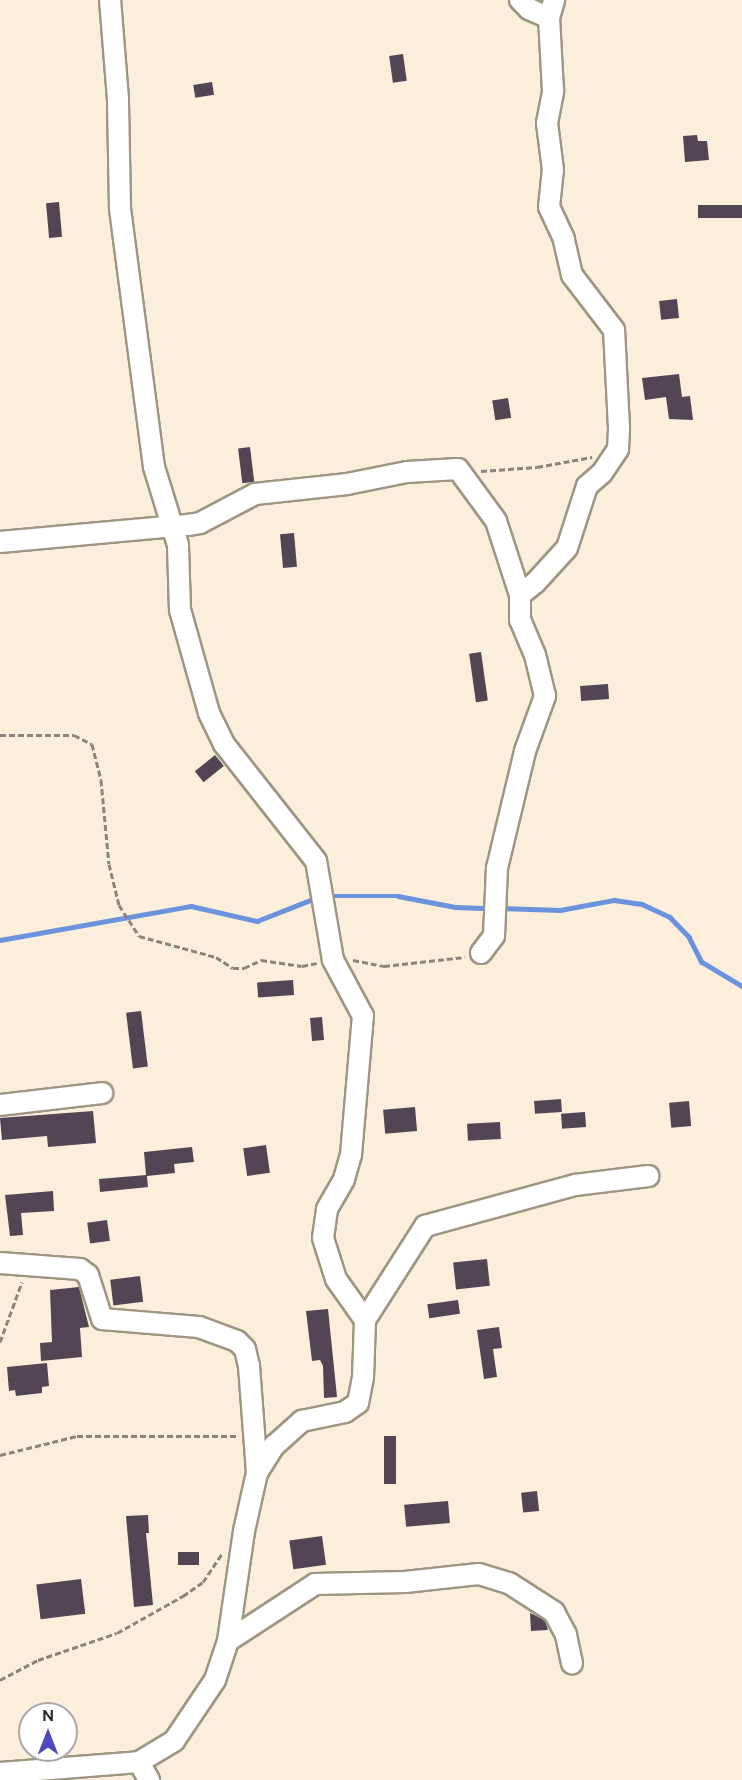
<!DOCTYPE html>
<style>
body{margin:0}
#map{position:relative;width:742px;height:1780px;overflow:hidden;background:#fbefdc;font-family:"DM Sans",sans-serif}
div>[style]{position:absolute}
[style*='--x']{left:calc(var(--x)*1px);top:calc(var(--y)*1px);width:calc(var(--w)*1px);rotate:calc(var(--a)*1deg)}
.stream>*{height:4.5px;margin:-2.25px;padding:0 2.25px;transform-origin:2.25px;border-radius:2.25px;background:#6b92dd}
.building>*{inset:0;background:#524655;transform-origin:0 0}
.path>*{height:3px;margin-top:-1.5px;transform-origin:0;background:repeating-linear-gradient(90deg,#8c8478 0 6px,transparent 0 9px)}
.roads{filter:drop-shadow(2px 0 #9f9583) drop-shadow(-2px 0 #9f9583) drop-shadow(0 2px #9f9583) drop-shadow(0 -2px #9f9583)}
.minor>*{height:20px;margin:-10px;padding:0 10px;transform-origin:10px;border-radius:10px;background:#fff}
span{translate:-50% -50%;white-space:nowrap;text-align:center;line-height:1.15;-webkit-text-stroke:6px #fff;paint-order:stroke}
.north{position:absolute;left:18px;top:1702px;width:60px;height:60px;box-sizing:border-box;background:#fff;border:2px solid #aba9a7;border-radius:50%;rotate:0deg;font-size:16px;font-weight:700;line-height:24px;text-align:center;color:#2d2922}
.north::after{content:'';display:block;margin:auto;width:21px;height:27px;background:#4e48be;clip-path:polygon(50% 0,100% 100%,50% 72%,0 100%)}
</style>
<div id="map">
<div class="stream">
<i style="--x:326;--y:896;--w:72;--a:0"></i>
<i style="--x:398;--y:896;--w:58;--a:10.9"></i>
<i style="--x:455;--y:907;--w:35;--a:2"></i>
<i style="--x:499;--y:908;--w:61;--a:1.9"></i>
<i style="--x:560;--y:910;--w:55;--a:-10.5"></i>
<i style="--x:614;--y:900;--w:28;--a:8"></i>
<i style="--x:642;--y:904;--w:31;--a:25"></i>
<i style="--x:670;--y:917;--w:28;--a:46"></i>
<i style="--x:689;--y:937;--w:28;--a:63"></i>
<i style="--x:702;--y:962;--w:47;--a:31"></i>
<i style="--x:0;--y:940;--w:194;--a:-10.1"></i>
<i style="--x:191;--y:906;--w:68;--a:12.8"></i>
<i style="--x:257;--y:921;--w:66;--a:-21.5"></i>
</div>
<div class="building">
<i style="left:403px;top:54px;width:27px;height:14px;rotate:82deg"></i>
<i style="left:212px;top:82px;width:13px;height:19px;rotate:81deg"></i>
<i style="clip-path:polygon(697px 135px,698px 141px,707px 141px,709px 160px,685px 162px,683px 136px)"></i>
<i style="left:59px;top:202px;width:35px;height:13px;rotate:85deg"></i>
<i style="left:742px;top:205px;width:13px;height:44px;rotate:90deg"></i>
<i style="left:677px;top:299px;width:19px;height:18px;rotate:84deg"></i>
<i style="clip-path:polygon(679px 374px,682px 397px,690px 396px,693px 420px,669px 419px,666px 397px,645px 400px,642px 378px)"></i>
<i style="left:508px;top:398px;width:20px;height:16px;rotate:81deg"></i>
<i style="left:250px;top:447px;width:35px;height:12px;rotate:83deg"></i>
<i style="left:294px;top:533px;width:34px;height:14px;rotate:85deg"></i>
<i style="left:481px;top:652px;width:49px;height:12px;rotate:82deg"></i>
<i style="left:608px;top:684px;width:15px;height:28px;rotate:86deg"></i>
<i style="left:215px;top:755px;width:14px;height:26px;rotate:51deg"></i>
<i style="left:293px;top:980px;width:15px;height:36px;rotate:86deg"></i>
<i style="left:141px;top:1011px;width:56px;height:15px;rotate:83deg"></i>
<i style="left:322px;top:1017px;width:23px;height:12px;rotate:85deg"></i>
<i style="left:561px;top:1099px;width:13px;height:27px;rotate:86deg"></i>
<i style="left:689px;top:1101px;width:25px;height:20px;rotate:85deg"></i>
<i style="left:415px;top:1107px;width:24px;height:32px;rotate:85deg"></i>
<i style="clip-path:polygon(93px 1111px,96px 1143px,48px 1147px,47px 1136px,2px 1140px,0 1118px)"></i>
<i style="left:585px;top:1112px;width:15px;height:24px;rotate:86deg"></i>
<i style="left:500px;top:1122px;width:17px;height:33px;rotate:87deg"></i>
<i style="left:266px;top:1145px;width:28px;height:23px;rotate:82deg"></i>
<i style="clip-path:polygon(192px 1147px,194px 1162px,174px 1164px,175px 1173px,147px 1176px,148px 1187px,100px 1192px,99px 1179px,146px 1175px,144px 1152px)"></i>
<i style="clip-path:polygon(53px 1191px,54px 1211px,21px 1213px,23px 1235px,10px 1236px,5px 1195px)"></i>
<i style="left:107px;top:1220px;width:21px;height:20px;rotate:82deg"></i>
<i style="left:487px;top:1259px;width:27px;height:34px;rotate:84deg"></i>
<i style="left:140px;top:1276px;width:26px;height:30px;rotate:83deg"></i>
<i style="clip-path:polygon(79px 1287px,89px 1327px,80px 1328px,82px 1357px,41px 1361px,40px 1343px,52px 1342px,50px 1290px)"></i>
<i style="left:458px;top:1300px;width:14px;height:31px;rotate:82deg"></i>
<i style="clip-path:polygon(328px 1309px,337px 1397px,324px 1398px,323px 1366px,320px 1360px,312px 1361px,306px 1311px)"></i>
<i style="clip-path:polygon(499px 1327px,502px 1348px,493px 1349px,497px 1377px,484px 1379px,477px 1330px)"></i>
<i style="clip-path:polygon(47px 1363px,49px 1386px,42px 1387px,42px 1393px,16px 1396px,15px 1390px,9px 1391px,7px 1367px)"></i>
<i style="left:384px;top:1436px;width:12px;height:48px"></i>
<i style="left:537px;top:1491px;width:20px;height:16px;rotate:84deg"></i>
<i style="left:448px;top:1501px;width:22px;height:44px;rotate:85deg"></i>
<i style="clip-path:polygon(148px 1515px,149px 1533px,146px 1533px,153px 1605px,134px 1607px,126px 1516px)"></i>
<i style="left:322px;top:1536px;width:29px;height:33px;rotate:82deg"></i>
<i style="left:199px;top:1552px;width:13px;height:21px;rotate:90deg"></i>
<i style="left:81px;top:1579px;width:35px;height:45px;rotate:83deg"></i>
<i style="clip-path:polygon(530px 1613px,545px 1620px,548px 1630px,531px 1631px)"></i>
</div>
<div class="path">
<i style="--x:481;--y:471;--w:56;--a:-4.1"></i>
<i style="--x:537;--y:467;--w:56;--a:-10.3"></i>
<i style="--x:0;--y:735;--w:74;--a:0"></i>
<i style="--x:74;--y:735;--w:20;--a:27"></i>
<i style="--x:92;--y:744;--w:37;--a:76"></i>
<i style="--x:101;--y:780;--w:84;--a:84.6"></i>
<i style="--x:109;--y:864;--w:42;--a:76.3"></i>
<i style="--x:119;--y:905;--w:37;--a:57"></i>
<i style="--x:139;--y:936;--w:80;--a:15.3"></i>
<i style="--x:216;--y:957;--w:20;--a:33"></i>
<i style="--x:233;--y:968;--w:11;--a:0"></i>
<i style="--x:244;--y:968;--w:19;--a:-25"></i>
<i style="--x:261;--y:960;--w:41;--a:8.3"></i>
<i style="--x:302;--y:966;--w:15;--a:-11"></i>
<i style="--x:353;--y:960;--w:32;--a:11"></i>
<i style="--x:384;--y:966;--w:81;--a:-6.3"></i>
<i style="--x:0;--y:1342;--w:64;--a:-69.9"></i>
<i style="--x:0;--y:1455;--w:79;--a:-13.9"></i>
<i style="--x:77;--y:1436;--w:161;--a:0"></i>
<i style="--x:0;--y:1680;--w:43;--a:-27.8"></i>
<i style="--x:38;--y:1660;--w:83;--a:-18.9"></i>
<i style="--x:117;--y:1633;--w:76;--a:-29.3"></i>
<i style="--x:183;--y:1596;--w:24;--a:-35"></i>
<i style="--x:203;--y:1582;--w:36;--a:-56"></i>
</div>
<div class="roads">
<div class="minor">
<i style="--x:520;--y:0;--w:13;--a:45"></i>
<i style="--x:529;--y:9;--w:22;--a:24"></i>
<i style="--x:0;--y:542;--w:189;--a:-5.2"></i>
<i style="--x:188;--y:525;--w:12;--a:-9"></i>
<i style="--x:200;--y:523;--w:62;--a:-27.8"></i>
<i style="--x:255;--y:494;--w:93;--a:-6.2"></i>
<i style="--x:347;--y:484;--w:61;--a:-11.3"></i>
<i style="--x:407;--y:472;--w:51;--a:-3.4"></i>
<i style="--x:458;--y:469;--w:64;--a:53.8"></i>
<i style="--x:496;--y:521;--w:78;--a:72"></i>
<i style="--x:520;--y:595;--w:19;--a:-39"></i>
<i style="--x:535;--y:583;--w:47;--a:-47.6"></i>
<i style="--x:567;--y:548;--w:65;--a:-72.1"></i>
<i style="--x:587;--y:486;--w:20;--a:-41"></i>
<i style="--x:602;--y:473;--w:29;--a:-56"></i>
<i style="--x:618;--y:449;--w:21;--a:-87"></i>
<i style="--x:619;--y:428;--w:98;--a:-92.9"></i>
<i style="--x:614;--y:330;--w:69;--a:-127.4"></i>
<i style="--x:572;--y:275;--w:37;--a:-103"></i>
<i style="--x:564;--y:239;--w:35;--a:-115"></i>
<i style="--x:549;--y:207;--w:37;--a:-84"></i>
<i style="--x:553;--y:170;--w:47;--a:-97.3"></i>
<i style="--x:547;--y:123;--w:33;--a:-79"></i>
<i style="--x:553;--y:91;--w:73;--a:-93.1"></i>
<i style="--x:549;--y:18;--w:19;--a:-74"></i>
<i style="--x:481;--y:953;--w:21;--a:-53"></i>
<i style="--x:494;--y:936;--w:68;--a:-87.5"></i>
<i style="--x:497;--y:868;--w:120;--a:-76.5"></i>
<i style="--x:525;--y:751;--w:59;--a:-70"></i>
<i style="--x:545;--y:696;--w:42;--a:-103.7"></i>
<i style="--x:535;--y:655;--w:38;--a:-113"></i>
<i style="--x:520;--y:620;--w:25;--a:-90"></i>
<i style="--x:0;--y:1105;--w:103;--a:-6.7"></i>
<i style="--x:0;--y:1263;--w:80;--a:4.3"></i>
<i style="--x:80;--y:1269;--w:10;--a:37"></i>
<i style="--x:88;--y:1275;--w:46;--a:72.3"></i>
<i style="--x:102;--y:1319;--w:97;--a:4.7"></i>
<i style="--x:199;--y:1327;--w:40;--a:20.2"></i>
<i style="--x:237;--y:1341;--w:11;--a:45"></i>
<i style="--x:245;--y:1349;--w:17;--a:77"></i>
<i style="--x:249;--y:1366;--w:107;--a:85.7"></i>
<i style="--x:365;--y:1320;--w:112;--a:-57.4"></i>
<i style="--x:425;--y:1226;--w:156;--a:-15.3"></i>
<i style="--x:575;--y:1185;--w:74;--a:-7"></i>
<i style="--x:228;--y:1641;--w:104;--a:-33.2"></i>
<i style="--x:315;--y:1584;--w:90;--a:-1.3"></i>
<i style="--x:405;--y:1582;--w:74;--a:-6.2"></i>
<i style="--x:479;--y:1574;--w:31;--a:17"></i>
<i style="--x:509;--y:1583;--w:54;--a:32.8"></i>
<i style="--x:554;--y:1612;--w:26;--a:62"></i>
<i style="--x:566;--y:1635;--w:29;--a:78"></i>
<i style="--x:139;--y:1762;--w:21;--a:61"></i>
<i style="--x:0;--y:1773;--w:139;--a:-4.5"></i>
<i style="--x:139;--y:1762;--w:41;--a:-31"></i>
<i style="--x:174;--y:1741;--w:73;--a:-56.1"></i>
<i style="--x:215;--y:1680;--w:41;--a:-71.6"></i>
<i style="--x:228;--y:1641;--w:111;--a:-81.7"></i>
<i style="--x:244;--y:1531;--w:59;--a:-77.4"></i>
<i style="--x:257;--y:1473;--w:32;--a:-58"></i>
<i style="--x:274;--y:1446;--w:38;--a:-42"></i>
<i style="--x:302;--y:1421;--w:44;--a:-11.8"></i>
<i style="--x:345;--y:1412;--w:16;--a:-35"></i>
<i style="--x:358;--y:1403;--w:25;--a:-79"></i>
<i style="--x:363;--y:1378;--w:58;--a:-88"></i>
<i style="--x:365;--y:1320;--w:50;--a:-125.3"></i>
<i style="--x:336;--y:1279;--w:43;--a:-107.6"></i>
<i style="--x:323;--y:1238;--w:29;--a:-82"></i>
<i style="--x:327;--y:1209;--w:34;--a:-60"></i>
<i style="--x:344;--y:1179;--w:25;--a:-74"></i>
<i style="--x:351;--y:1155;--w:140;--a:-85.1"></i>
<i style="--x:363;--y:1016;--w:64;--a:-118.2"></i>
<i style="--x:333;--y:960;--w:100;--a:-99.7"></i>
<i style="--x:316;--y:861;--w:149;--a:-128.2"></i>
<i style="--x:224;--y:744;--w:34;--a:-116"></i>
<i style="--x:209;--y:713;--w:107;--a:-105.7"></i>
<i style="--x:180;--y:610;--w:65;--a:-91.8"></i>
<i style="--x:178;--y:545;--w:82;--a:-107.1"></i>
<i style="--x:154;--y:467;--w:262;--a:-97.5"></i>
<i style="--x:120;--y:207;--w:108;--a:-91.1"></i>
<i style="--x:118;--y:99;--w:99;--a:-94.6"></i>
</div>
</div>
<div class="north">N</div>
</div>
